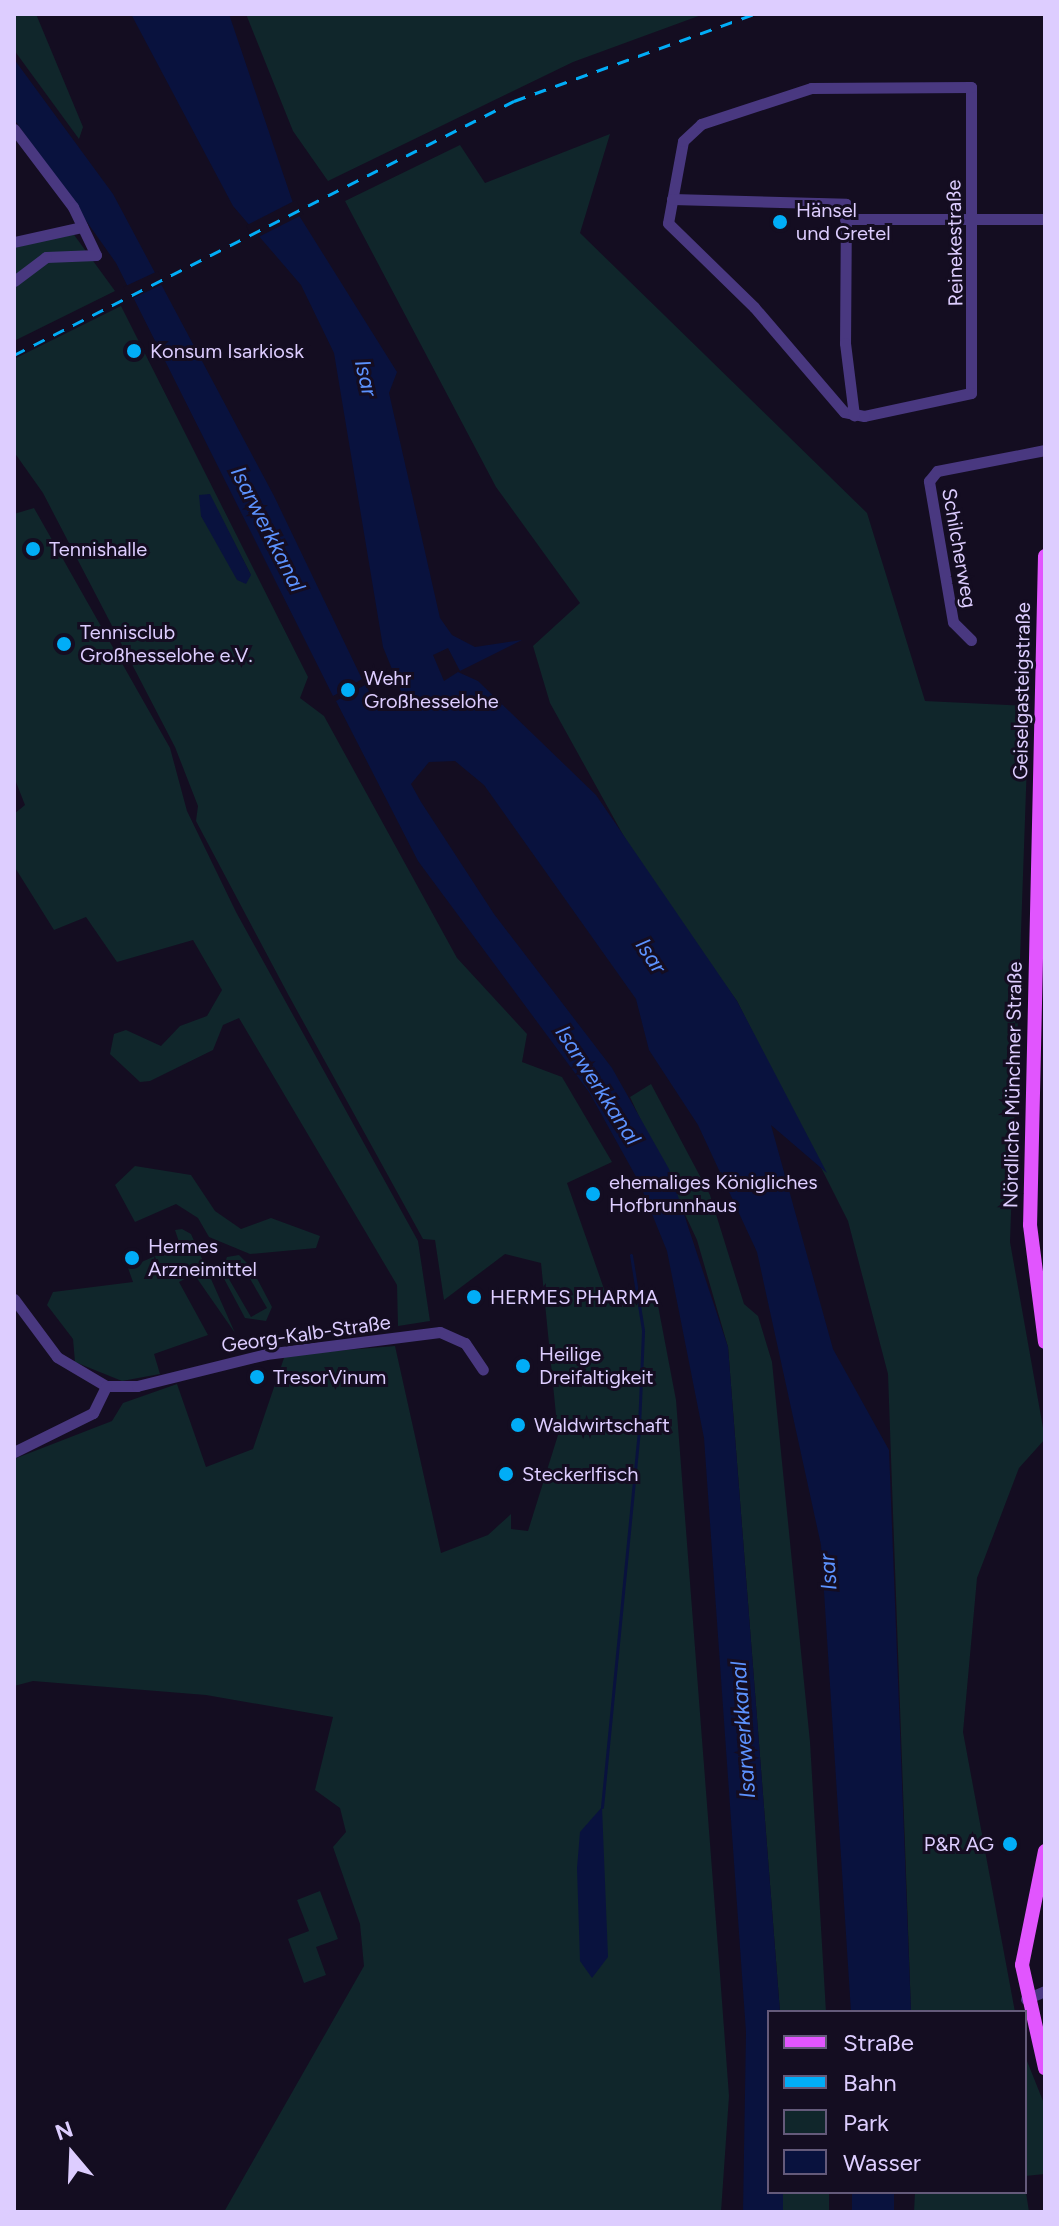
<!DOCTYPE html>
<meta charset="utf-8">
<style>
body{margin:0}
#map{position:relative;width:1059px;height:2226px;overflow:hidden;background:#140d21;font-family:Figtree,sans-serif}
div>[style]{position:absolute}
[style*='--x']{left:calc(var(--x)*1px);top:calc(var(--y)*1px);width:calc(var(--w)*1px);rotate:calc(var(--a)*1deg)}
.green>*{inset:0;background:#10262b;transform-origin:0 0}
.water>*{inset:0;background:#09123e;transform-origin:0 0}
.pier>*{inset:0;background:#140d21;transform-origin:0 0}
.stream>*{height:3px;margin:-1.5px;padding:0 1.5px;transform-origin:1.5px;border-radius:1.5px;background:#09123e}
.minor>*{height:11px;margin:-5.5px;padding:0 5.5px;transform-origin:5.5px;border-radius:5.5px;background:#493880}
.major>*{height:14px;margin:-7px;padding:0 7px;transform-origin:7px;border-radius:7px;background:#e155fe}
.rail>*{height:3px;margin-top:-1.5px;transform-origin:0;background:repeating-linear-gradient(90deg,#01adf7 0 12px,transparent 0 22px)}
.dots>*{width:22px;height:22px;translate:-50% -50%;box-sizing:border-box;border:4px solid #140d21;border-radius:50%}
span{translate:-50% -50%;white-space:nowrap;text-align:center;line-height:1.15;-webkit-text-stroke:6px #140d21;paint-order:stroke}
.poi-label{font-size:20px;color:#ddcdff}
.left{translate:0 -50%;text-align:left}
.right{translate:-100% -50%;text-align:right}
.street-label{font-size:20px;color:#ddcdff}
.water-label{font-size:22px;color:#5c92fe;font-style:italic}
.frame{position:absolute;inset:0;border:16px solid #ddcdff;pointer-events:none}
.legend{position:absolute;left:767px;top:2010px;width:260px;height:184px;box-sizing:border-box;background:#140d21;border:2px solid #645a7a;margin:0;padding:10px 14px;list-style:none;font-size:24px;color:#ddcdff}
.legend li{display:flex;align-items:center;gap:16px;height:40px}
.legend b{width:40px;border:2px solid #645a7a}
.north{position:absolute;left:32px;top:2114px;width:80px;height:80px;-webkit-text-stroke:6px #140d21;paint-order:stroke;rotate:341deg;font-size:22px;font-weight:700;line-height:32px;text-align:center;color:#ddcdff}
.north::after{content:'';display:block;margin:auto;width:28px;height:36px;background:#ddcdff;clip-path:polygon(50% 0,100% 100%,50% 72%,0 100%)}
</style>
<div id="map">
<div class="green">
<i style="clip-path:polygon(14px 14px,36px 14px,83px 127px,79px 139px,14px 50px)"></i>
<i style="clip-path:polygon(246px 14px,704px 14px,573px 62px,328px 181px,293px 131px)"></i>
<i style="clip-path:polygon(610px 134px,580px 233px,867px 513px,925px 701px,1029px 706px,1010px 1242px,1045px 1439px,1019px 1468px,977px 1578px,963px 1732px,1015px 2012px,911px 2012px,888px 1374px,848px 1221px,737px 1001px,647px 878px,550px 703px,533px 646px,580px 603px,496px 487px,345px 201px,460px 145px,485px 183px)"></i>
<i style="clip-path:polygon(72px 232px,115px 291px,14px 341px,14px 248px)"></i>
<i style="clip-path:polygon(evenodd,121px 306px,308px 677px,300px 698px,324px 716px,457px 958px,527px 1034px,522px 1062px,562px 1077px,612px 1162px,567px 1183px,610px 1306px,656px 1295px,676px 1400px,719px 1961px,729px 2096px,721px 2212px,224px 2212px,364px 1966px,360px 1924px,333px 1847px,346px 1832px,340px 1808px,315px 1790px,333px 1717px,206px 1695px,33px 1681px,14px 1686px,14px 1459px,112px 1421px,123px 1403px,177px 1384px,206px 1467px,253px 1449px,285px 1355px,395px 1346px,441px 1553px,488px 1535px,511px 1514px,511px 1529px,528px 1531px,558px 1435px,541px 1263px,505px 1254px,444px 1300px,435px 1240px,423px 1239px,289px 996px,196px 821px,198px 806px,175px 747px,43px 493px,14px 452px,14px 359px,121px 306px,209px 494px,251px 575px,201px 516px,209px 494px)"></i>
<i style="clip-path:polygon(34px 508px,170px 748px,187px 811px,236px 912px,418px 1241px,430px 1321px,398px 1326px,397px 1285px,239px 1018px,223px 1025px,213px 1050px,150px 1081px,140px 1082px,110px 1054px,114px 1034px,126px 1030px,161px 1046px,180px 1026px,207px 1016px,222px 990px,193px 940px,117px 962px,86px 917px,54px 930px,14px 866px,14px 814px,25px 805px,14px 777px,14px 514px)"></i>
<i style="clip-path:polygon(651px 1084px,710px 1195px,744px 1304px,758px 1316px,772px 1362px,810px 1742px,826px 2012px,780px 2012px,728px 1347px,697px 1240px,630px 1097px)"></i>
<i style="clip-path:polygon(135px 1166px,191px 1175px,215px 1211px,241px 1229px,271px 1218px,320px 1236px,316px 1248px,250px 1254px,209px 1237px,198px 1218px,176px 1204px,135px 1222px,115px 1185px)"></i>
<i style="clip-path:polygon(182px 1229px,191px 1234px,235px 1333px,194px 1274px,179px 1282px,208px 1335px,154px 1354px,160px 1374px,122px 1381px,75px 1362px,73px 1339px,47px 1305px,53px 1292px,133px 1282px,128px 1268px,180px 1245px,175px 1230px)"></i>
<i style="clip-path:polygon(evenodd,227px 1257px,239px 1255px,251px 1267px,272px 1307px,266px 1321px,245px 1318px,221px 1273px,227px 1257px,242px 1265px,267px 1308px,251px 1317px,226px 1274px,242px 1265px)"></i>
<i style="clip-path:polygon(320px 1891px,338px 1939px,316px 1947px,326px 1975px,304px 1983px,288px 1939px,309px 1931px,297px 1900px)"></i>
<i style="clip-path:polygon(1025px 2056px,1045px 2106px,1045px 2174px,1025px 2176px)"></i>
<i style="clip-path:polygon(1025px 2186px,1029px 2212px,914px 2212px,915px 2192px,1025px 2192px)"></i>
<i style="left:783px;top:2192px;width:46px;height:20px"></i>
</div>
<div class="water">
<i style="clip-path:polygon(131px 14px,229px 14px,295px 209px,397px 372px,389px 393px,440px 618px,452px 635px,475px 647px,522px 640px,460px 671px,448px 648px,433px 655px,444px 681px,458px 672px,478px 681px,596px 795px,737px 1001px,827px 1173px,771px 1125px,833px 1349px,889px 1450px,911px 2012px,851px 2012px,821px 1545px,757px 1252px,698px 1125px,649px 1050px,636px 999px,484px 785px,455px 761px,429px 762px,411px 784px,421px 802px,494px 914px,612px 1068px,669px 1169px,728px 1347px,780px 2012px,769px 2012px,769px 2192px,783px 2192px,783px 2212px,743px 2212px,746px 2032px,704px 1438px,667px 1251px,639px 1182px,589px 1092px,418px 861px,336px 701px,365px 685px,383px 711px,409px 711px,383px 647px,334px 353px,301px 285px,233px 206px)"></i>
<i style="clip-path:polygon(14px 59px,113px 194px,274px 496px,362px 679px,342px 691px,333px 696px,116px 263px,14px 119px)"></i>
<i style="clip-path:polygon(210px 494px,251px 575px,246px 584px,237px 580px,201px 516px,199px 495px)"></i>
<i style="clip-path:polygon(602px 1807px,608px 1957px,592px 1978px,580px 1961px,577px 1868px,580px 1832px)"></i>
<i style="left:852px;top:2192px;width:42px;height:20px"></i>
</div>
<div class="pier">
<i style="left:296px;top:200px;width:16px;height:56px;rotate:63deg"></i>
<i style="left:158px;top:271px;width:14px;height:38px;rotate:65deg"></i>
</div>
<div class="stream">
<i style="--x:602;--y:1807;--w:382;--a:-84.4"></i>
<i style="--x:639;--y:1427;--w:97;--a:-87.6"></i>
<i style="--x:643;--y:1330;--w:76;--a:-99.1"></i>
</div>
<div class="minor">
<i style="--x:971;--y:87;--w:306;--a:90"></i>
<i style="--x:971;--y:393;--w:109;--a:167.9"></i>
<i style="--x:864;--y:416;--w:20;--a:-169"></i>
<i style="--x:844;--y:412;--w:138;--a:-130.6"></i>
<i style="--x:754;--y:307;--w:120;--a:-135.7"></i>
<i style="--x:668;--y:223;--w:83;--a:-79.6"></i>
<i style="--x:683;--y:141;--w:25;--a:-43"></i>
<i style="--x:701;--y:124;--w:116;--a:-18.1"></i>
<i style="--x:811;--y:88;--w:160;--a:-0.4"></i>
<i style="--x:14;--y:129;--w:98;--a:52.9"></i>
<i style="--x:73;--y:207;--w:53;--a:64.4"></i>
<i style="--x:96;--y:255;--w:50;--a:177.7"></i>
<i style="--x:46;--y:257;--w:40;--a:143"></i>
<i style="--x:672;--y:199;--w:174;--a:1.6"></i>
<i style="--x:846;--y:204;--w:139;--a:90.4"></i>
<i style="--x:845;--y:343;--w:73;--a:82.9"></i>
<i style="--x:845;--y:219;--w:200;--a:0"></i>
<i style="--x:14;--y:242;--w:70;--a:-12.4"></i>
<i style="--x:971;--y:640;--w:25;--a:-135"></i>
<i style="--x:953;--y:622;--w:143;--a:-99.7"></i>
<i style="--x:929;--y:481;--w:13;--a:-51"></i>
<i style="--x:937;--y:471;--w:110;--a:-11"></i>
<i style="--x:14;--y:1299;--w:72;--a:53.4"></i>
<i style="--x:57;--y:1357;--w:57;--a:30.6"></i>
<i style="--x:106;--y:1386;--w:31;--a:0"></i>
<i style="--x:137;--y:1386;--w:133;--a:-13.9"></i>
<i style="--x:266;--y:1354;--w:175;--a:-7.2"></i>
<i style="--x:440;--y:1332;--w:27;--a:24"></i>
<i style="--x:465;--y:1343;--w:32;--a:56"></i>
<i style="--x:14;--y:1452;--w:88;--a:-26.3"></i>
<i style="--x:93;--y:1413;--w:30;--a:-64"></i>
<i style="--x:1026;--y:1999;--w:21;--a:-23"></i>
</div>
<div class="major">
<i style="--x:1045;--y:556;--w:669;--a:91.28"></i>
<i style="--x:1030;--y:1225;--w:118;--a:82.7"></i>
<i style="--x:1045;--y:1851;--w:116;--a:101.4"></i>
<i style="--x:1022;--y:1965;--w:106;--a:77.4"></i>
</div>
<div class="rail">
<i style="--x:14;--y:355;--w:561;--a:-26.93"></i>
<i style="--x:514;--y:101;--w:255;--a:-19.9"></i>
</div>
<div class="dots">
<i style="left:780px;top:222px;background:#01adf7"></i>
<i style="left:134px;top:351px;background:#01adf7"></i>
<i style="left:33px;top:549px;background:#01adf7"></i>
<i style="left:64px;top:644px;background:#01adf7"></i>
<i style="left:348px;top:690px;background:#01adf7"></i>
<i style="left:593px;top:1194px;background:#01adf7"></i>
<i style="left:132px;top:1258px;background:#01adf7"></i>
<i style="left:474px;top:1297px;background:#01adf7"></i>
<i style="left:523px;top:1366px;background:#01adf7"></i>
<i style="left:257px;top:1377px;background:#01adf7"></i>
<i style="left:518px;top:1425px;background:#01adf7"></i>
<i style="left:506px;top:1474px;background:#01adf7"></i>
<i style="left:1010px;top:1844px;background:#01adf7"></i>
</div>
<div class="poi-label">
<span class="left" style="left:796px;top:222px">Hänsel<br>und Gretel</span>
<span class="left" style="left:150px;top:351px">Konsum Isarkiosk</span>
<span class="left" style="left:49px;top:549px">Tennishalle</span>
<span class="left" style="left:80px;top:644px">Tennisclub<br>Großhesselohe e.V.</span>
<span class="left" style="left:364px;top:690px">Wehr<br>Großhesselohe</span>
<span class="left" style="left:609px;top:1194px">ehemaliges Königliches<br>Hofbrunnhaus</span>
<span class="left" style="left:148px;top:1258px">Hermes<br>Arzneimittel</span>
<span class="left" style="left:490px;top:1297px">HERMES PHARMA</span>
<span class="left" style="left:539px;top:1366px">Heilige<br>Dreifaltigkeit</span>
<span class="left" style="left:273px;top:1377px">TresorVinum</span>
<span class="left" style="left:534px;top:1425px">Waldwirtschaft</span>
<span class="left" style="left:522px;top:1474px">Steckerlfisch</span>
<span class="right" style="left:994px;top:1844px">P&amp;R AG</span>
</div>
<div class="street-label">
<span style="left:955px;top:243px;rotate:-91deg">Reinekestraße</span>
<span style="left:959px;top:548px;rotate:80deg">Schilcherweg</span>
<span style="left:1022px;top:691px;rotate:-89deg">Geiselgasteigstraße</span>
<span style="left:1013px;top:1085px;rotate:-89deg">Nördliche Münchner Straße</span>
<span style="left:306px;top:1334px;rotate:-8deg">Georg-Kalb-Straße</span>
</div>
<div class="water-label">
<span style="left:366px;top:378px;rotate:77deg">Isar</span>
<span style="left:268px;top:529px;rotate:63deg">Isarwerkkanal</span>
<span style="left:651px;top:956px;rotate:57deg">Isar</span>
<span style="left:598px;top:1085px;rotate:57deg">Isarwerkkanal</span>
<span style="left:828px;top:1572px;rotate:-94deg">Isar</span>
<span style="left:743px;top:1730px;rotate:-94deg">Isarwerkkanal</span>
</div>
<div class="frame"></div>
<ul class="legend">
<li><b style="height:10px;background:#e155fe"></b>Straße</li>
<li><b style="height:10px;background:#01adf7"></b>Bahn</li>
<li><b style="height:22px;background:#10262b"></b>Park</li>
<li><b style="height:22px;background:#09123e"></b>Wasser</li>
</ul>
<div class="north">N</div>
</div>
